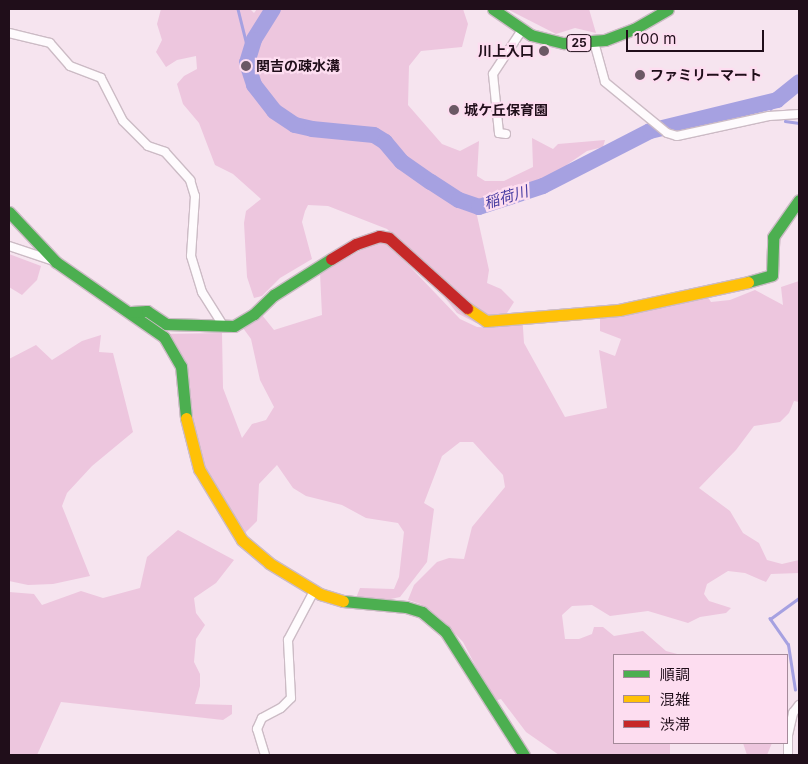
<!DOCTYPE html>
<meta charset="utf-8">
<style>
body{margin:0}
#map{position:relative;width:808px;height:764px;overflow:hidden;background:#f6e4ef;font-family:Inter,"Noto Sans JP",sans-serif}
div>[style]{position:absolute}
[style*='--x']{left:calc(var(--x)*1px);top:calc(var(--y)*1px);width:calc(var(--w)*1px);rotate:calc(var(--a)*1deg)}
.green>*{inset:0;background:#edc6de}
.stream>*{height:2.5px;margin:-1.25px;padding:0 1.25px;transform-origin:1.25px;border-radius:1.25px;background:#a6a1e1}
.river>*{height:16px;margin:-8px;padding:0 8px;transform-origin:8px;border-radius:8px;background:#a6a1e1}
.roads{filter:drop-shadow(1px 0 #ccbbc5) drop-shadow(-1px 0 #ccbbc5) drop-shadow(0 1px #ccbbc5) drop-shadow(0 -1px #ccbbc5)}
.street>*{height:8px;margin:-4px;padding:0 4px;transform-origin:4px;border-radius:4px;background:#fefbfd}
.fast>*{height:11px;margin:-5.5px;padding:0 5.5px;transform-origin:5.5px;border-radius:5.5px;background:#4caf50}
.slow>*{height:11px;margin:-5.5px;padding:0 5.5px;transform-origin:5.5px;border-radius:5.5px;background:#ffc107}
.jam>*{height:11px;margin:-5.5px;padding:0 5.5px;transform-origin:5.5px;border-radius:5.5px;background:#c62828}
.dots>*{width:14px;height:14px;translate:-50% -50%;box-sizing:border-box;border:2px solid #fdddf0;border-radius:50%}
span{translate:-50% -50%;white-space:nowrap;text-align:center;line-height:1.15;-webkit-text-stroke:4.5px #fdddf0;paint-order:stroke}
.shield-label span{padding:1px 4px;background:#fdddf0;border:1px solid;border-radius:4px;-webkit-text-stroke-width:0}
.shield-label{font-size:12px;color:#200e1a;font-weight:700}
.poi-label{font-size:14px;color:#200e1a;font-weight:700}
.right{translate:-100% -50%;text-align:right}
.left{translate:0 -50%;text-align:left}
.water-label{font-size:15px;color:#463ba1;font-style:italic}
.frame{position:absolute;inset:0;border:10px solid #200e1a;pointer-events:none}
.legend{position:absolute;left:613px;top:654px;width:175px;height:90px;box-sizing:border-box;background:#fdddf0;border:1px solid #a58a9a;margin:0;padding:6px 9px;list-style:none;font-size:15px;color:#200e1a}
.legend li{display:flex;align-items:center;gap:10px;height:25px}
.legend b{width:25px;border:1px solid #a58a9a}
.scale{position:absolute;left:626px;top:30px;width:138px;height:22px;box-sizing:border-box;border:2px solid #200e1a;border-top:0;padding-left:6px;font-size:15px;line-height:18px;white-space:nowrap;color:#200e1a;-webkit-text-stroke:4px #fdddf0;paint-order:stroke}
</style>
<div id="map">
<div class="green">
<i style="clip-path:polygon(161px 9px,250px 9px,254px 13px,257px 9px,463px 9px,468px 24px,462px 47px,421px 51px,409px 66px,408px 105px,442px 144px,460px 151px,479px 141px,477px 176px,485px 181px,504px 181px,533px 167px,532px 138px,553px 149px,558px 144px,605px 140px,603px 147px,587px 151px,568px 164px,549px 189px,513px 204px,476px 211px,489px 270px,487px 283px,501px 289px,514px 302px,507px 313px,491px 325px,476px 323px,457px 313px,399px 240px,387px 229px,328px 206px,308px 205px,305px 211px,302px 222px,312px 259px,280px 278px,262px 296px,254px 298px,247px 277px,244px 223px,246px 211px,261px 199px,233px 174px,215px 165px,199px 123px,183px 104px,177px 84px,184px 76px,197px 69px,196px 56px,177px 60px,166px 67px,156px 52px,162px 40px,157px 24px)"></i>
<i style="clip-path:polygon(507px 9px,589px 9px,596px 33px,575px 28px,556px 34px)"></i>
<i style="clip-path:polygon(374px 243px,386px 243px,395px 251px,460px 319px,477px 327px,496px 328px,522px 313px,524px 343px,565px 417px,607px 408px,599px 350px,615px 356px,621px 339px,600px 331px,600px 318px,702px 288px,711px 302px,730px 300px,755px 290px,783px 305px,781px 287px,799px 281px,799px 402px,794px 401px,789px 413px,780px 422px,754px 426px,736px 450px,699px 488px,730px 511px,743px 533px,759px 543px,767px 560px,782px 564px,799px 560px,799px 573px,771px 574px,766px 582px,745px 573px,728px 571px,707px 584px,704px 594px,709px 601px,731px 608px,726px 613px,700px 617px,688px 623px,648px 611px,610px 616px,592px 605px,572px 606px,562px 615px,565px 639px,579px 639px,592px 634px,594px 627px,603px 627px,614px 636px,643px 631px,666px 651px,681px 655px,614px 655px,614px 743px,670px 743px,670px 755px,559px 755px,526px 732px,501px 699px,494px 701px,463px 642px,440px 618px,420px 604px,408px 600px,414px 585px,437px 562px,449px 558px,464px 559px,472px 527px,505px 487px,503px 475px,473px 442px,460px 442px,442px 456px,424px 503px,434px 509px,427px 562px,400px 597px,386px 600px,356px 598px,360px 588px,394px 589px,399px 577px,404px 532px,398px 523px,366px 518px,342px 505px,306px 496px,293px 488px,277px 465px,259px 484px,257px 521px,245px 533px,219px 499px,197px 447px,192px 424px,190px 385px,183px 364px,163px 334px,222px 333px,223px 388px,242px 438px,252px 424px,266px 420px,274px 407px,260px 380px,251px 339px,243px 328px,262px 315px,274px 330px,322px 315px,320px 273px)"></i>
<i style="clip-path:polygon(9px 254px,41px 266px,37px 280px,22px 295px,9px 287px)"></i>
<i style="clip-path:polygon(101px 335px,99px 352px,113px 353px,133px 432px,92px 466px,67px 493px,62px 506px,90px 576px,53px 584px,28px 585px,9px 581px,9px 359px,36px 345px,52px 360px,82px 341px)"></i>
<i style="clip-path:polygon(178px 530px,234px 560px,216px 583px,194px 598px,196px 613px,205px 625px,196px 639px,194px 662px,200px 674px,200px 686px,195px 704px,232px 705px,232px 714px,223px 720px,61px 702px,37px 755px,9px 755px,9px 592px,34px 594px,42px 605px,81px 591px,103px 598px,140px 588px,147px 557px)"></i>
<i style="clip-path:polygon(743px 743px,772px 743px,767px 755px,747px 755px)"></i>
</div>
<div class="stream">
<i style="--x:238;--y:9;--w:45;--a:76"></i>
<i style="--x:765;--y:103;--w:8;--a:45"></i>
<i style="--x:785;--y:121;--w:14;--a:8"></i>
<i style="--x:795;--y:690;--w:46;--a:-98.8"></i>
<i style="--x:788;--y:645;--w:32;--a:-125"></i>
<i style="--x:770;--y:619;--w:36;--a:-36"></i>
</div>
<div class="river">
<i style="--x:273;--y:9;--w:36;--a:122"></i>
<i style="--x:254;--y:40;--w:24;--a:107"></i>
<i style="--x:247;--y:63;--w:23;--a:72"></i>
<i style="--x:254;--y:85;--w:33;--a:52"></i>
<i style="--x:274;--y:111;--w:25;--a:34"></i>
<i style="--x:295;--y:125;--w:17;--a:13"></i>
<i style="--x:312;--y:129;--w:62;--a:5.5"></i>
<i style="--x:374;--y:135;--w:13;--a:32"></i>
<i style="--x:385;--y:142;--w:26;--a:50"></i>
<i style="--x:402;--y:162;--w:35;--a:35"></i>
<i style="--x:431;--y:182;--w:33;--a:33"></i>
<i style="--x:459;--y:200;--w:21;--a:19"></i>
<i style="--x:479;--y:207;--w:67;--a:-18.2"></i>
<i style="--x:543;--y:186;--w:120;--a:-27.2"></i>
<i style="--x:650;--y:131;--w:131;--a:-13.7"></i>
<i style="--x:777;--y:100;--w:28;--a:-39"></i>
</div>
<div class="roads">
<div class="street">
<i style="--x:9;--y:33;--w:42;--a:13.7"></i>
<i style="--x:50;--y:43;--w:30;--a:49"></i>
<i style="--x:70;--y:66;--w:33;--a:21"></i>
<i style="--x:101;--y:78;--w:48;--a:62.9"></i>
<i style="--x:123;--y:121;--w:35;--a:45"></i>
<i style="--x:148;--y:146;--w:18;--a:19"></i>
<i style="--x:165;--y:152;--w:38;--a:48"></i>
<i style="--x:190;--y:180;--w:17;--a:73"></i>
<i style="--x:195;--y:196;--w:60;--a:93.8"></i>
<i style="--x:191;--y:256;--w:38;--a:73"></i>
<i style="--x:202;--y:292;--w:41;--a:57.8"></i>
<i style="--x:594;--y:42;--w:41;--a:74.6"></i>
<i style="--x:605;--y:82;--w:80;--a:39.4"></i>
<i style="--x:667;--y:133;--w:10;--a:17"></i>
<i style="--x:677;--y:136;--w:94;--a:-12.3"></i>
<i style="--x:769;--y:116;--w:30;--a:-4"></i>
<i style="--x:506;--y:134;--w:7;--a:-172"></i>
<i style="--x:499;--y:133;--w:59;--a:-95.8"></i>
<i style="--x:493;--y:74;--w:53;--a:-56.6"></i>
<i style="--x:9;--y:246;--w:47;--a:18.4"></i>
<i style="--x:265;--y:755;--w:27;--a:-107"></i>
<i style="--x:257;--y:729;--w:12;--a:-66"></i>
<i style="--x:262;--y:718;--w:21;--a:-28"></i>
<i style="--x:281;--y:708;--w:14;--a:-45"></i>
<i style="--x:291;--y:698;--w:58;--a:-93"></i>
<i style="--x:288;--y:640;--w:55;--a:-62"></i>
<i style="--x:788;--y:755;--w:20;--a:-90"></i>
<i style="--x:788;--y:735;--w:23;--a:-77"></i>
<i style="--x:793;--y:713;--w:10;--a:-53"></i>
</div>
<div class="fast">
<i style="--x:493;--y:9;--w:46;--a:34.4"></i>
<i style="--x:531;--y:35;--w:34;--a:14"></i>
<i style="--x:564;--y:43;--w:41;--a:-4.2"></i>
<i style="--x:605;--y:40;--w:31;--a:-21"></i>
<i style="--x:634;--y:29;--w:39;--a:-30"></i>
<i style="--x:9;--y:212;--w:69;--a:46.8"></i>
<i style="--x:56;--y:262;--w:131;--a:34.8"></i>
<i style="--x:164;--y:337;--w:34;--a:60"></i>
<i style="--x:181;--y:366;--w:52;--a:84.5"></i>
<i style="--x:748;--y:282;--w:25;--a:-16"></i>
<i style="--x:772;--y:275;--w:38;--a:-88"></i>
<i style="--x:773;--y:237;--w:45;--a:-54.9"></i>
<i style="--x:131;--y:312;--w:16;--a:-4"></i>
<i style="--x:147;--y:311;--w:23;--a:34"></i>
<i style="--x:166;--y:324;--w:68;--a:1.7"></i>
<i style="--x:234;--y:326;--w:23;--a:-31"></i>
<i style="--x:254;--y:314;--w:28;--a:-44"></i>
<i style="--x:274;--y:295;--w:67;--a:-32.3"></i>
<i style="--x:343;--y:601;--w:63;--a:5.4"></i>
<i style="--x:406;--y:607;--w:17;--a:17"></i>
<i style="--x:422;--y:612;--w:30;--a:40"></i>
<i style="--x:445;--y:631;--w:147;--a:57.5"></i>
</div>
<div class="slow">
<i style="--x:467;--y:308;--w:23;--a:34"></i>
<i style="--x:486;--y:321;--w:133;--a:-4.7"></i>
<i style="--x:619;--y:310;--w:132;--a:-12.2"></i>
<i style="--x:186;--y:418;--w:53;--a:75.7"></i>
<i style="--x:199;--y:469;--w:83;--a:58.8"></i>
<i style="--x:242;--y:540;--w:35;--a:40"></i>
<i style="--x:269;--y:563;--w:60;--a:31.3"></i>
<i style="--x:320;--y:594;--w:24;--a:17"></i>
</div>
<div class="jam">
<i style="--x:331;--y:259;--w:29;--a:-31"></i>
<i style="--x:356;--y:244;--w:24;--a:-19"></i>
<i style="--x:379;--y:236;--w:10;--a:11"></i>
<i style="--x:389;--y:238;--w:105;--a:41.9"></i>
</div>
</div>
<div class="dots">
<i style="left:544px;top:51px;background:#6b5965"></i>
<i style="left:246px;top:66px;background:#6b5965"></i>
<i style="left:640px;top:75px;background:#6b5965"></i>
<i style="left:454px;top:110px;background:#6b5965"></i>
</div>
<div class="shield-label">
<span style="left:579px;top:43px">25</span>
</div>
<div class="poi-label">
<span class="right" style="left:534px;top:51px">川上入口</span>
<span class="left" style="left:256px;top:66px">関吉の疎水溝</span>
<span class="left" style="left:650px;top:75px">ファミリーマート</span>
<span class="left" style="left:464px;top:110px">城ケ丘保育園</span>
</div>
<div class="water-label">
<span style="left:506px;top:197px;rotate:-17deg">稲荷川</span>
</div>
<div class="frame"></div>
<ul class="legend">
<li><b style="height:6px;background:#4caf50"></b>順調</li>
<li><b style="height:6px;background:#ffc107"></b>混雑</li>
<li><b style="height:6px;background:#c62828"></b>渋滞</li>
</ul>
<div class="scale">100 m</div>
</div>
